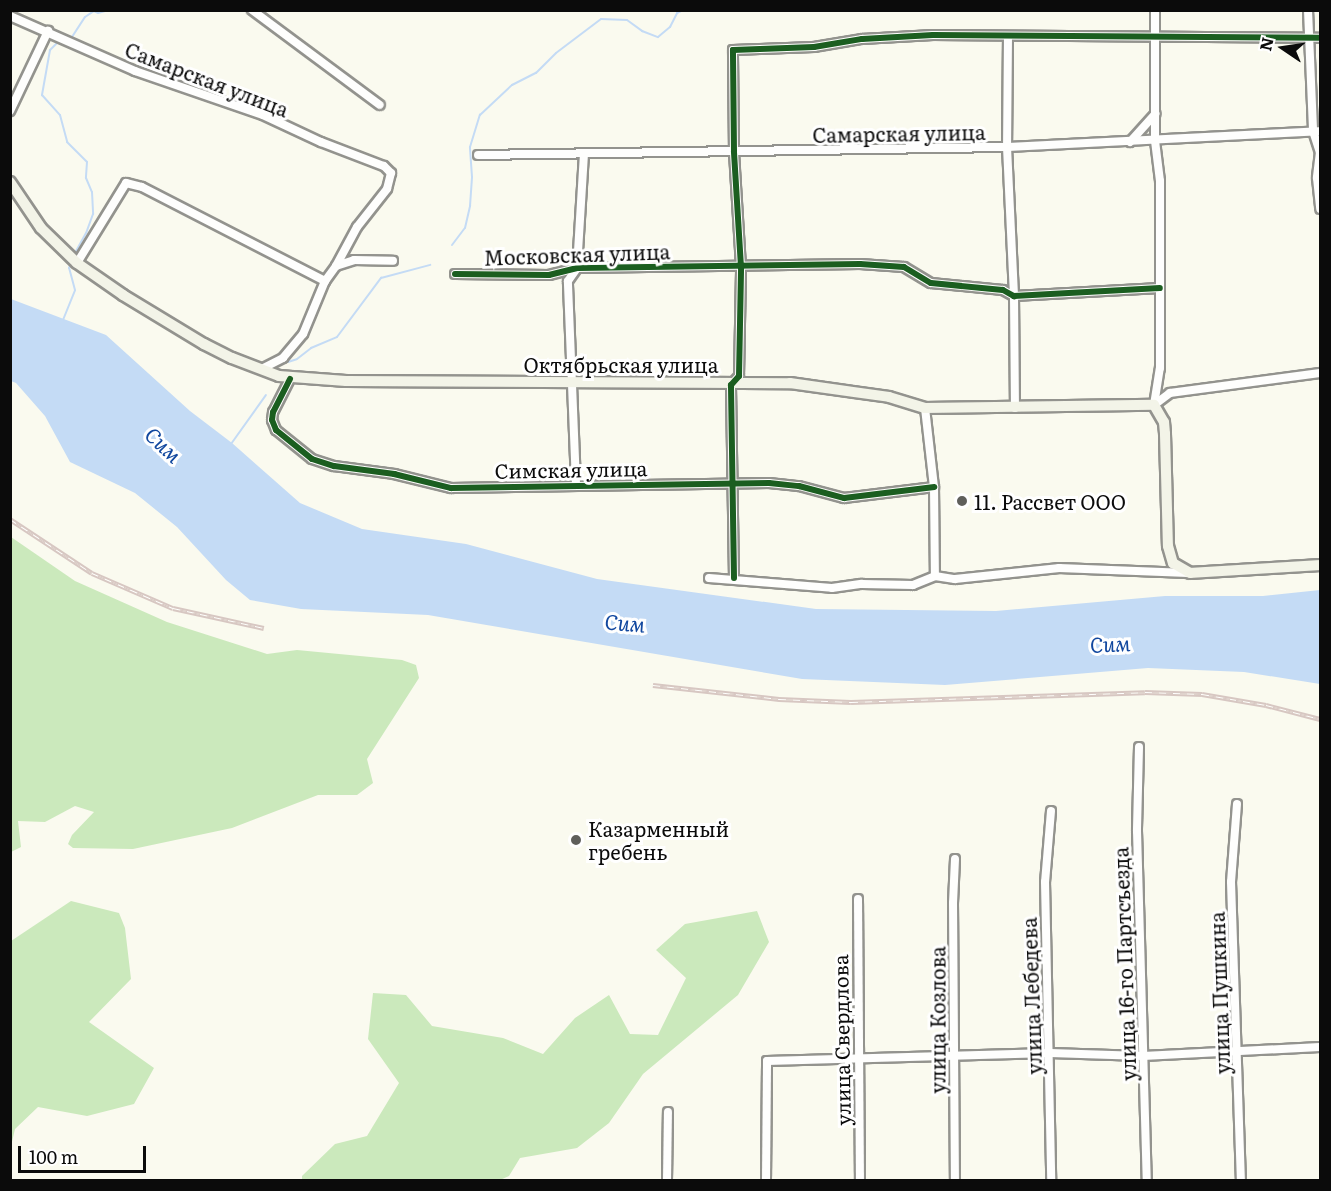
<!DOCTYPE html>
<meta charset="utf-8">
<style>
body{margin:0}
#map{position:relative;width:1331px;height:1191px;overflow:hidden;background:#fafaef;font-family:Literata,serif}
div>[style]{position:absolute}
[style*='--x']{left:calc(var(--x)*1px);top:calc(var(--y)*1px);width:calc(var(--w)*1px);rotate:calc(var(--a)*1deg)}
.forest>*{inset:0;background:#cbe9bc}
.water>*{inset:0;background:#c4dbf5}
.stream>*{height:2px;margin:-1px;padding:0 1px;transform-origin:1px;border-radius:1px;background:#c4dbf5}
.roads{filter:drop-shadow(2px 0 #93938e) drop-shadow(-2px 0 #93938e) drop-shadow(0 2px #93938e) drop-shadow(0 -2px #93938e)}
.minor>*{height:8px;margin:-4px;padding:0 4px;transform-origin:4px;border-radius:4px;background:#fefefd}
.secondary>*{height:10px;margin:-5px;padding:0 5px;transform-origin:5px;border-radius:5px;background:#f3f4e8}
.rail>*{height:4.5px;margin-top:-2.25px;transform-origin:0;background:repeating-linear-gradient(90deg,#fff 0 7px,#d7c7c2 0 14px);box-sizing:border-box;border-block:2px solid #d7c7c2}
.cycleway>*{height:6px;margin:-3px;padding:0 3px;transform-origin:3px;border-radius:3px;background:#1b5e20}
.dots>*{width:16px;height:16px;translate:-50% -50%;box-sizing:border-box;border:3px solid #fff;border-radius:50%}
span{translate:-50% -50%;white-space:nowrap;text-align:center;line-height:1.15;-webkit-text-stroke:6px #fff;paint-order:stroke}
.street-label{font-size:20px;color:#0b0b0b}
.poi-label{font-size:20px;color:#0b0b0b}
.left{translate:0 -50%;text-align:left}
.water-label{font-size:21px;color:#12489f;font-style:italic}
.frame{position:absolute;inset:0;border:12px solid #0b0b0b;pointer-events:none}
.north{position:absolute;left:1253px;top:18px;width:60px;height:60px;-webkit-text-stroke:4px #fff;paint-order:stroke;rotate:283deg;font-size:16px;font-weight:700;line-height:24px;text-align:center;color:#0b0b0b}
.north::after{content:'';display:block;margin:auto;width:21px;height:27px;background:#0b0b0b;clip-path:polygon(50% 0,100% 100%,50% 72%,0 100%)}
.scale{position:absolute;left:18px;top:1146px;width:128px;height:27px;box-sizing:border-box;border:3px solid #0b0b0b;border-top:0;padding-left:8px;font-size:18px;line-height:21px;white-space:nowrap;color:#0b0b0b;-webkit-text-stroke:4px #fff;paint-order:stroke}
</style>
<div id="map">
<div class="forest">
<i style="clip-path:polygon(11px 537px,75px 581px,167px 622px,267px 654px,297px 650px,402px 660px,416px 665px,419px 678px,367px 759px,373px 783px,357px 795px,318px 795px,232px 828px,133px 849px,73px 848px,68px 844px,72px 835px,94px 812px,75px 806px,45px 822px,18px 821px,21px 847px,11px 852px)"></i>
<i style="clip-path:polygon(71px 901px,119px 913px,125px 928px,131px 979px,89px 1022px,154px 1068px,134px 1104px,87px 1116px,38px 1107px,15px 1129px,11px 1146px,11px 941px)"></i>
<i style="clip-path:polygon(757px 911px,769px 942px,738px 995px,643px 1074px,609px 1123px,577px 1148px,520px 1158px,509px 1176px,500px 1180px,302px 1180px,302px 1176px,335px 1144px,367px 1136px,399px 1083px,368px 1039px,373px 993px,406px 995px,432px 1026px,503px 1038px,543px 1054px,575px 1018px,609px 995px,630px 1034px,658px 1035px,686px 978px,656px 950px,685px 924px)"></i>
</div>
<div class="water">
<i style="clip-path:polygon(11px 299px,106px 335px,190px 411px,232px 443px,300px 503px,362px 529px,466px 544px,597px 579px,816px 609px,996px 611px,1165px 596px,1263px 596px,1320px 590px,1320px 684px,1244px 672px,1148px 668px,945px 685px,802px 679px,428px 615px,301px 609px,250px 600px,226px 580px,177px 527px,135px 493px,70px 462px,45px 416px,16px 383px,11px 381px)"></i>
</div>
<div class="stream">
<i style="--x:70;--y:40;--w:27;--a:-57"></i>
<i style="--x:85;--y:17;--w:11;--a:-34"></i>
<i style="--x:94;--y:11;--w:4;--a:27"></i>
<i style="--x:98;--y:13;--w:11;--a:-15"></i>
<i style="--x:59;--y:41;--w:13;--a:135"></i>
<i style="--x:50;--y:50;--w:46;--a:100.1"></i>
<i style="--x:42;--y:95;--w:27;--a:48"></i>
<i style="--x:60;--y:115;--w:28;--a:75"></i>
<i style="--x:67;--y:142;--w:28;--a:45"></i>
<i style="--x:87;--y:162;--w:16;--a:94"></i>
<i style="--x:86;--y:178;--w:15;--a:67"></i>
<i style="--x:92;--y:192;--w:22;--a:87"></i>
<i style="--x:93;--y:214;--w:20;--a:110"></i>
<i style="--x:86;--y:233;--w:25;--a:119"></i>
<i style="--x:452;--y:245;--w:21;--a:-53"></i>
<i style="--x:465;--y:228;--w:23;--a:-77"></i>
<i style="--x:470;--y:206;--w:29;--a:-86"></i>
<i style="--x:472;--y:177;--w:30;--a:-94"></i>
<i style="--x:470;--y:147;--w:34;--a:-73"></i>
<i style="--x:480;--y:115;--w:44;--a:-43.2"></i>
<i style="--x:512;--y:85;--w:27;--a:-27"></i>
<i style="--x:536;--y:73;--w:28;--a:-45"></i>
<i style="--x:556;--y:53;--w:56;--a:-37.1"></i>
<i style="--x:601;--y:19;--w:26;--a:2"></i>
<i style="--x:627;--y:20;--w:19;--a:36"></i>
<i style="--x:642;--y:31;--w:17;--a:21"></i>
<i style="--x:658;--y:37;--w:16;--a:-40"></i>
<i style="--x:670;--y:27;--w:16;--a:-63"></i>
<i style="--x:677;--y:13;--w:7;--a:-27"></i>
<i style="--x:63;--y:320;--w:32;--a:-68"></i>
<i style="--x:75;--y:290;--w:23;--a:-105"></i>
<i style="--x:69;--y:268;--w:5;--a:-68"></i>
<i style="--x:288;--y:362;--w:9;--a:-18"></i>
<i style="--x:297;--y:359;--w:18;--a:-38"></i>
<i style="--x:311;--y:348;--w:28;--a:-23"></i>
<i style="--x:337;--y:337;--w:74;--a:-53.3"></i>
<i style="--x:381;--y:278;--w:51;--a:-14.9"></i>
<i style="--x:231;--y:444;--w:60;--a:-54.5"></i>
</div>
<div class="roads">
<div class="minor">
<i style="--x:252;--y:10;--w:159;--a:36.6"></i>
<i style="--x:1308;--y:10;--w:121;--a:87.6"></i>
<i style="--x:1313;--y:131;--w:22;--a:72"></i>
<i style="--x:1320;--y:152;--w:26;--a:97"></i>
<i style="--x:1317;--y:178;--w:31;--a:84"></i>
<i style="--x:10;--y:16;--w:137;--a:23.7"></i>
<i style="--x:135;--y:71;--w:135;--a:19"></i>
<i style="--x:263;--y:115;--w:64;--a:25"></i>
<i style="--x:321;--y:142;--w:67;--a:20.9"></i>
<i style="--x:384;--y:166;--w:10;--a:45"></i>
<i style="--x:391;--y:173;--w:16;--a:104"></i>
<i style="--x:387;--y:189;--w:48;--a:128.3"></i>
<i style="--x:357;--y:227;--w:44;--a:118.3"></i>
<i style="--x:336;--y:266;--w:19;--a:126"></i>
<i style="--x:325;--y:281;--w:57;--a:112.5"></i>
<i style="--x:303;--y:334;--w:31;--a:130"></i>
<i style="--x:283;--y:358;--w:22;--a:153"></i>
<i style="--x:1008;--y:36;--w:111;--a:90.5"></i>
<i style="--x:1007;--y:147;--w:149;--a:87.3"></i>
<i style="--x:1014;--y:296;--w:112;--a:89.5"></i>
<i style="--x:10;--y:111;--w:89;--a:-64.6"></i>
<i style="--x:1130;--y:142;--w:38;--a:-48"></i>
<i style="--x:478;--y:155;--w:529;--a:-0.87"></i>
<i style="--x:1007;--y:147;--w:313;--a:-2.9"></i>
<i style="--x:77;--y:263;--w:94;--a:-58.5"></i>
<i style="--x:126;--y:183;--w:16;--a:14"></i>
<i style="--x:142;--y:187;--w:206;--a:27.2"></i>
<i style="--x:336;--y:266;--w:19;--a:-18"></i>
<i style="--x:354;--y:260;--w:39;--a:1"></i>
<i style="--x:455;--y:274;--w:94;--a:0.6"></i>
<i style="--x:549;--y:275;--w:29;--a:-14"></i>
<i style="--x:577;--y:268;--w:283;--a:-0.8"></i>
<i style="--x:860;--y:264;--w:44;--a:3.9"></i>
<i style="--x:904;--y:267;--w:31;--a:31"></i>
<i style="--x:931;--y:283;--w:72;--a:5.6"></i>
<i style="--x:1003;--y:290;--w:13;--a:29"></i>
<i style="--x:1014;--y:296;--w:146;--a:-3.1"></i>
<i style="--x:290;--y:379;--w:37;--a:117"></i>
<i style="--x:273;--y:412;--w:8;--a:97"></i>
<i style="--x:272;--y:420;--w:11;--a:68"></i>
<i style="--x:276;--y:430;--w:46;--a:38.9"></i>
<i style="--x:312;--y:459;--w:23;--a:18"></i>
<i style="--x:334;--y:466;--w:61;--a:7.6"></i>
<i style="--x:394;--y:474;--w:59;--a:13.8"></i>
<i style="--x:451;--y:488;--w:318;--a:-0.9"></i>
<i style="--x:769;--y:483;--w:30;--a:6"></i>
<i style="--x:799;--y:486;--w:47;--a:14.9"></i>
<i style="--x:844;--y:498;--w:91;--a:-7"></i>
<i style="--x:1154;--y:405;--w:37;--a:-81"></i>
<i style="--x:1160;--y:368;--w:187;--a:-90"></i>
<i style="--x:1160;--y:181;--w:40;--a:-97.1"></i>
<i style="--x:1155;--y:141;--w:131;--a:-90"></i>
<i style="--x:1154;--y:405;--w:20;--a:-37"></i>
<i style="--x:1170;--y:393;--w:151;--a:-7.6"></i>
<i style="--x:925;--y:408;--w:80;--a:83.5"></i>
<i style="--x:934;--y:487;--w:89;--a:89.4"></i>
<i style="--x:576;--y:484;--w:203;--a:-92.3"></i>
<i style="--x:568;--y:281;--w:16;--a:-55"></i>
<i style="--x:577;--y:268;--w:113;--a:-86.5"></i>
<i style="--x:709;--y:578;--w:123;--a:4.6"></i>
<i style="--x:832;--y:588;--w:30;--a:-8"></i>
<i style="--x:862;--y:584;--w:51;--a:1.1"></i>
<i style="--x:913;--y:585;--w:24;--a:-22"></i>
<i style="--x:935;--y:576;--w:20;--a:9"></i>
<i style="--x:955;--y:579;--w:105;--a:-6"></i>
<i style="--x:1059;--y:568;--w:129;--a:2.2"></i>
<i style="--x:734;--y:578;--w:193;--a:-90.9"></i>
<i style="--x:731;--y:385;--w:12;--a:-48"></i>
<i style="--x:739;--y:376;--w:109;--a:-88.9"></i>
<i style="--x:741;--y:267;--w:116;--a:-93.5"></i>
<i style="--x:734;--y:151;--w:101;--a:-90.6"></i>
<i style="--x:733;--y:50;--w:81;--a:-2.1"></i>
<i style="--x:814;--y:47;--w:49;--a:-9.5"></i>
<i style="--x:862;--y:39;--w:71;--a:-3.2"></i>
<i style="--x:933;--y:35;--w:387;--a:0.4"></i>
<i style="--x:1139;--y:747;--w:84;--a:91.4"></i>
<i style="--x:1137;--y:831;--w:349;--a:88.4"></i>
<i style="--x:1237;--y:804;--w:78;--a:94.4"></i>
<i style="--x:1231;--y:882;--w:298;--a:88.1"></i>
<i style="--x:1051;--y:811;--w:71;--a:94.8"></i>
<i style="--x:1045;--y:882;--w:298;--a:88.8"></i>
<i style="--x:955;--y:859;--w:44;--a:92.6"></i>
<i style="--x:953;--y:903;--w:277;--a:89.6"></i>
<i style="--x:858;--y:899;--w:281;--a:89.6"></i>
<i style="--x:667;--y:1180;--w:68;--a:-89.2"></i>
<i style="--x:766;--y:1180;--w:119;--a:-89.5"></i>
<i style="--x:767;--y:1061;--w:283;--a:-1.6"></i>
<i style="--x:1050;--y:1053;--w:93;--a:1.8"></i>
<i style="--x:1143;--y:1056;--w:177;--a:-2.9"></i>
</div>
<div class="secondary">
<i style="--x:10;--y:182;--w:55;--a:56"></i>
<i style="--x:41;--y:228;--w:50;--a:44.2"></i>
<i style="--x:77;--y:263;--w:56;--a:34.8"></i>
<i style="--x:123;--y:295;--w:95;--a:31.2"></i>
<i style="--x:204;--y:344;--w:31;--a:27"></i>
<i style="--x:232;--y:358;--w:50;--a:21"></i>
<i style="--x:279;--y:376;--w:67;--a:4.3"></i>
<i style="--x:346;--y:381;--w:444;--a:0.3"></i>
<i style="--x:790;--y:383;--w:100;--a:8"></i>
<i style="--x:889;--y:397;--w:38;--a:17"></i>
<i style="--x:925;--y:408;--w:229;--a:-0.8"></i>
<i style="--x:1154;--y:405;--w:20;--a:60"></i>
<i style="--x:1164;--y:422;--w:12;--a:85"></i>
<i style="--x:1165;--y:434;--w:112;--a:88.5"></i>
<i style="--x:1168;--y:546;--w:18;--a:74"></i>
<i style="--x:1173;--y:563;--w:20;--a:30"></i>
<i style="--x:1190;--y:573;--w:130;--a:-3.5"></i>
</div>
</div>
<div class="rail">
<i style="--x:10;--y:519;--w:98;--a:33.4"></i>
<i style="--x:92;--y:573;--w:88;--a:23.4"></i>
<i style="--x:173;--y:608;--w:93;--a:12.4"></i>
<i style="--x:653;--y:685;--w:127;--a:6.3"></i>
<i style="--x:779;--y:699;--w:72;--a:2.4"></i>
<i style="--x:851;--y:702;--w:294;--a:-1.9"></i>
<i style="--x:1145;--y:692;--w:57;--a:2"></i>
<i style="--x:1202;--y:694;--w:65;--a:9.8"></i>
<i style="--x:1266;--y:705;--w:56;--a:14.5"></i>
</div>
<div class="cycleway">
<i style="--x:455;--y:274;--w:94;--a:0.6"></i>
<i style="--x:549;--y:275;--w:29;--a:-14"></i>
<i style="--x:577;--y:268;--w:283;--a:-0.8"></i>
<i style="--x:860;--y:264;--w:44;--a:3.9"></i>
<i style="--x:904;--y:267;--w:31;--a:31"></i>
<i style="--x:931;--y:283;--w:72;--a:5.6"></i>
<i style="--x:1003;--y:290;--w:13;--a:29"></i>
<i style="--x:1014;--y:296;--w:146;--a:-3.1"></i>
<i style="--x:290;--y:379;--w:37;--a:117"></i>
<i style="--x:273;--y:412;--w:8;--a:97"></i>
<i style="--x:272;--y:420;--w:11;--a:68"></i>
<i style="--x:276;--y:430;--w:46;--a:38.9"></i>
<i style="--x:312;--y:459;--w:23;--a:18"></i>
<i style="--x:334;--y:466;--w:61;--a:7.6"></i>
<i style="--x:394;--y:474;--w:59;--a:13.8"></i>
<i style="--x:451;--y:488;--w:318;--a:-0.9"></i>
<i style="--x:769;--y:483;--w:30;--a:6"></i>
<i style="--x:799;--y:486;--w:47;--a:14.9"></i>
<i style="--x:844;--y:498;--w:91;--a:-7"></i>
<i style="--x:734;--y:578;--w:193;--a:-90.9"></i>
<i style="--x:731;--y:385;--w:12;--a:-48"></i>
<i style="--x:739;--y:376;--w:109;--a:-88.9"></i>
<i style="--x:741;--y:267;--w:116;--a:-93.5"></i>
<i style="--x:734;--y:151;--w:101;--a:-90.6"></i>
<i style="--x:733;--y:50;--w:81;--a:-2.1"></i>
<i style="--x:814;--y:47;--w:49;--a:-9.5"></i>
<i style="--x:862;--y:39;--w:71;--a:-3.2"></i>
<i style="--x:933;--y:35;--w:387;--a:0.4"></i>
</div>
<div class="dots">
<i style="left:962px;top:501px;background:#5f5f5b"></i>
<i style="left:576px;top:840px;background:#5f5f5b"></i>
</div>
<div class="street-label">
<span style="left:207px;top:79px;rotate:21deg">Самарская улица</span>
<span style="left:899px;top:133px;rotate:-1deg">Самарская улица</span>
<span style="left:577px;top:254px;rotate:-2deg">Московская улица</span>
<span style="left:621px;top:364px">Октябрьская улица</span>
<span style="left:571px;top:469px;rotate:-1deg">Симская улица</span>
<span style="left:1124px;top:964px;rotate:-92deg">улица 16-го Партсъезда</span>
<span style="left:1219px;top:993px;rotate:-92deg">улица Пушкина</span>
<span style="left:1031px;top:996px;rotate:-92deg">улица Лебедева</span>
<span style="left:937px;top:1020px;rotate:-90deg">улица Козлова</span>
<span style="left:841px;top:1040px;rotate:-91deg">улица Свердлова</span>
</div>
<div class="poi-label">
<span class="left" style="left:974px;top:501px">11. Рассвет ООО</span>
<span class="left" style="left:588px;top:840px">Казарменный<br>гребень</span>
</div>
<div class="water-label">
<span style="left:164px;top:444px;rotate:43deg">Сим</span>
<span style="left:625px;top:622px;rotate:5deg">Сим</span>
<span style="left:1110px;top:643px;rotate:-3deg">Сим</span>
</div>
<div class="frame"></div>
<div class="north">N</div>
<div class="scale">100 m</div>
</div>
